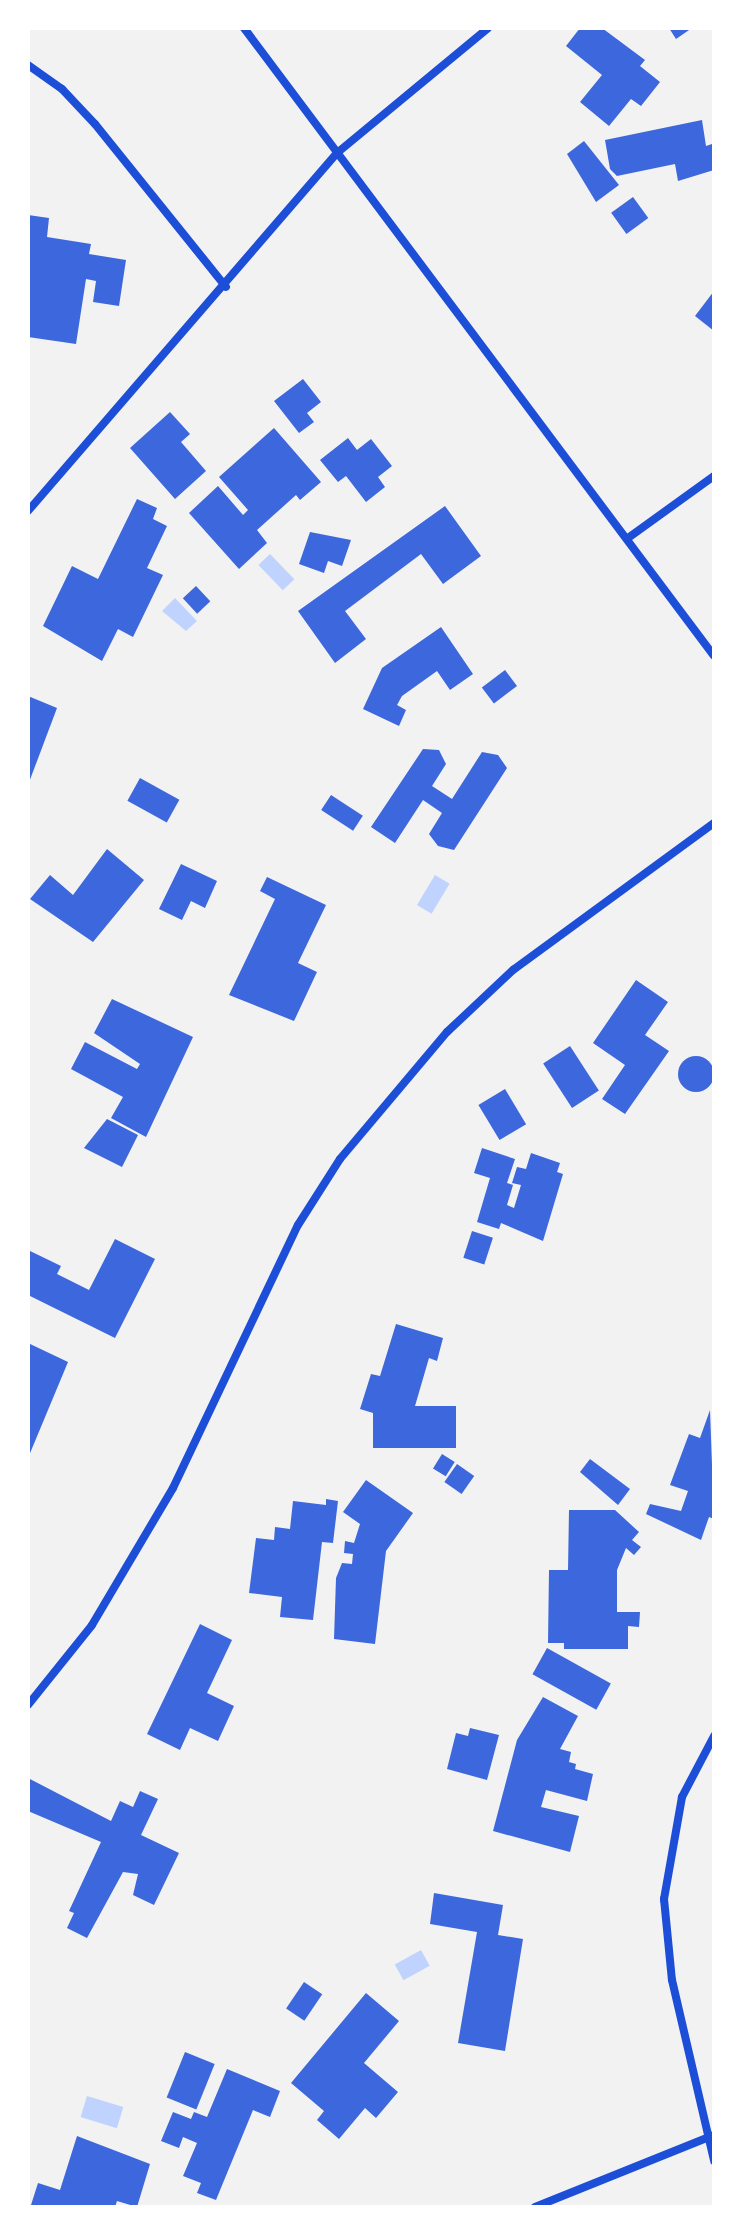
<!DOCTYPE html>
<style>
body{margin:0}
#map{position:relative;width:742px;height:2235px;overflow:hidden;background:#f2f2f2;font-family:"Titillium Web",sans-serif}
div>[style]{position:absolute}
[style*='--x']{left:calc(var(--x)*1px);top:calc(var(--y)*1px);width:calc(var(--w)*1px);rotate:calc(var(--a)*1deg)}
.water>*{inset:0;background:#bfd3fe;transform-origin:0 0}
.building>*{inset:0;background:#3d67dc;transform-origin:0 0}
.round{border-radius:50%}
.minor>*{height:8px;margin:-4px;padding:0 4px;transform-origin:4px;border-radius:4px;background:#1d4ed8}
span{translate:-50% -50%;white-space:nowrap;text-align:center;line-height:1.15;-webkit-text-stroke:7px #fff;paint-order:stroke}
.frame{position:absolute;inset:0;border:30px solid #fff;pointer-events:none}
</style>
<div id="map">
<div class="water">
<i style="left:270px;top:554px;width:35px;height:16px;rotate:46deg"></i>
<i style="clip-path:polygon(175px 598px,197px 621px,186px 631px,162px 611px)"></i>
<i style="left:435px;top:875px;width:17px;height:35px;rotate:31deg"></i>
<i style="left:421px;top:1950px;width:18px;height:30px;rotate:61deg"></i>
<i style="left:87px;top:2096px;width:38px;height:22px;rotate:17deg"></i>
</div>
<div class="building">
<i style="clip-path:polygon(580px 28px,602px 28px,645px 60px,640px 66px,660px 82px,641px 106px,631px 99px,609px 126px,580px 102px,602px 75px,566px 46px)"></i>
<i style="clip-path:polygon(669px 28px,692px 28px,676px 39px)"></i>
<i style="clip-path:polygon(702px 120px,706px 146px,712px 144px,714px 170px,678px 181px,675px 164px,617px 176px,610px 169px,605px 140px)"></i>
<i style="clip-path:polygon(584px 141px,619px 185px,596px 202px,567px 154px)"></i>
<i style="left:633px;top:197px;width:26px;height:27px;rotate:54deg"></i>
<i style="clip-path:polygon(28px 215px,49px 218px,47px 237px,91px 244px,89px 254px,126px 260px,119px 306px,93px 302px,96px 281px,86px 279px,76px 344px,28px 337px)"></i>
<i style="clip-path:polygon(714px 291px,714px 331px,695px 316px)"></i>
<i style="clip-path:polygon(303px 379px,321px 402px,307px 413px,314px 422px,299px 433px,274px 401px)"></i>
<i style="clip-path:polygon(170px 412px,190px 434px,181px 442px,206px 471px,175px 499px,130px 448px)"></i>
<i style="clip-path:polygon(274px 428px,321px 482px,300px 500px,296px 495px,257px 530px,267px 543px,239px 569px,189px 513px,218px 486px,243px 515px,248px 510px,219px 477px)"></i>
<i style="clip-path:polygon(348px 438px,357px 450px,371px 439px,392px 466px,378px 477px,385px 487px,366px 502px,346px 476px,338px 482px,320px 460px)"></i>
<i style="clip-path:polygon(137px 499px,157px 508px,153px 519px,167px 526px,147px 568px,163px 575px,133px 637px,118px 629px,102px 661px,43px 626px,72px 566px,98px 579px)"></i>
<i style="clip-path:polygon(445px 506px,481px 556px,443px 584px,421px 554px,345px 611px,366px 639px,335px 663px,298px 611px)"></i>
<i style="clip-path:polygon(310px 532px,351px 540px,342px 566px,328px 561px,324px 573px,299px 564px)"></i>
<i style="left:196px;top:586px;width:21px;height:18px;rotate:47deg"></i>
<i style="clip-path:polygon(441px 627px,473px 674px,450px 690px,437px 671px,402px 696px,397px 705px,406px 710px,399px 726px,363px 709px,382px 668px)"></i>
<i style="left:505px;top:670px;width:20px;height:29px;rotate:53deg"></i>
<i style="clip-path:polygon(28px 696px,57px 708px,28px 785px)"></i>
<i style="clip-path:polygon(423px 749px,439px 750px,446px 764px,432px 786px,452px 799px,482px 752px,498px 755px,507px 768px,454px 850px,438px 846px,429px 834px,442px 813px,423px 800px,395px 843px,371px 827px)"></i>
<i style="left:140px;top:778px;width:45px;height:26px;rotate:29deg"></i>
<i style="left:331px;top:795px;width:38px;height:18px;rotate:33deg"></i>
<i style="clip-path:polygon(107px 849px,144px 880px,93px 942px,30px 899px,50px 875px,73px 895px)"></i>
<i style="clip-path:polygon(181px 864px,217px 881px,205px 908px,191px 901px,182px 920px,159px 909px)"></i>
<i style="clip-path:polygon(267px 877px,326px 905px,298px 963px,317px 972px,294px 1021px,229px 995px,275px 899px,260px 891px)"></i>
<i style="clip-path:polygon(636px 980px,668px 1002px,645px 1035px,669px 1051px,625px 1114px,602px 1099px,625px 1065px,593px 1043px)"></i>
<i style="clip-path:polygon(112px 999px,193px 1037px,146px 1137px,111px 1118px,123px 1097px,71px 1069px,85px 1042px,137px 1069px,140px 1064px,94px 1033px)"></i>
<i style="left:570px;top:1046px;width:53px;height:32px;rotate:57deg"></i>
<i class="round" style="left:678px;top:1056px;width:36px;height:36px"></i>
<i style="left:505px;top:1089px;width:41px;height:31px;rotate:59deg"></i>
<i style="clip-path:polygon(107px 1119px,138px 1135px,122px 1167px,84px 1148px)"></i>
<i style="clip-path:polygon(482px 1148px,515px 1159px,507px 1183px,513px 1185px,507px 1205px,514px 1208px,521px 1185px,512px 1183px,517px 1167px,526px 1169px,531px 1153px,560px 1163px,557px 1172px,563px 1174px,543px 1241px,501px 1223px,499px 1229px,477px 1222px,490px 1178px,474px 1173px)"></i>
<i style="left:472px;top:1231px;width:22px;height:28px;rotate:18deg"></i>
<i style="clip-path:polygon(115px 1239px,155px 1259px,115px 1338px,28px 1295px,28px 1250px,61px 1266px,57px 1274px,89px 1290px)"></i>
<i style="clip-path:polygon(396px 1324px,443px 1338px,437px 1361px,429px 1358px,415px 1406px,456px 1406px,456px 1448px,373px 1448px,373px 1413px,360px 1409px,371px 1374px,380px 1376px)"></i>
<i style="clip-path:polygon(28px 1343px,68px 1362px,28px 1458px)"></i>
<i style="clip-path:polygon(710px 1410px,714px 1519px,709px 1517px,701px 1540px,646px 1514px,650px 1504px,681px 1511px,688px 1491px,670px 1485px,689px 1434px,700px 1438px)"></i>
<i style="left:442px;top:1454px;width:15px;height:17px;rotate:32deg"></i>
<i style="clip-path:polygon(590px 1459px,630px 1489px,618px 1505px,580px 1472px)"></i>
<i style="left:457px;top:1464px;width:21px;height:22px;rotate:35deg"></i>
<i style="clip-path:polygon(366px 1480px,413px 1513px,386px 1551px,375px 1644px,334px 1639px,336px 1578px,342px 1563px,352px 1564px,353px 1554px,344px 1553px,345px 1541px,354px 1543px,360px 1524px,343px 1512px)"></i>
<i style="clip-path:polygon(326px 1499px,338px 1501px,333px 1543px,322px 1542px,313px 1620px,280px 1617px,282px 1597px,249px 1593px,256px 1538px,274px 1540px,275px 1527px,290px 1529px,293px 1501px,326px 1505px)"></i>
<i style="clip-path:polygon(569px 1510px,615px 1510px,639px 1532px,632px 1540px,641px 1547px,634px 1555px,626px 1548px,617px 1570px,617px 1612px,640px 1612px,639px 1627px,628px 1626px,628px 1649px,564px 1649px,564px 1643px,548px 1643px,549px 1570px,568px 1570px)"></i>
<i style="clip-path:polygon(200px 1624px,232px 1640px,207px 1693px,234px 1706px,218px 1741px,190px 1728px,180px 1750px,147px 1734px)"></i>
<i style="left:547px;top:1648px;width:73px;height:30px;rotate:29deg"></i>
<i style="clip-path:polygon(543px 1697px,578px 1716px,560px 1749px,571px 1752px,569px 1762px,576px 1764px,575px 1769px,593px 1774px,587px 1801px,546px 1790px,541px 1807px,579px 1816px,570px 1852px,493px 1831px,517px 1740px)"></i>
<i style="clip-path:polygon(470px 1728px,499px 1735px,487px 1780px,447px 1769px,456px 1733px,468px 1736px)"></i>
<i style="clip-path:polygon(28px 1778px,111px 1821px,120px 1801px,133px 1807px,140px 1791px,158px 1799px,141px 1835px,179px 1853px,154px 1905px,133px 1895px,138px 1874px,123px 1872px,87px 1938px,67px 1928px,74px 1913px,69px 1911px,101px 1842px,28px 1811px)"></i>
<i style="clip-path:polygon(434px 1893px,503px 1905px,498px 1935px,523px 1939px,505px 2051px,458px 2043px,477px 1932px,430px 1924px)"></i>
<i style="left:304px;top:1982px;width:22px;height:32px;rotate:34deg"></i>
<i style="clip-path:polygon(366px 1993px,399px 2021px,364px 2063px,398px 2092px,376px 2118px,365px 2108px,339px 2139px,317px 2120px,324px 2111px,291px 2083px)"></i>
<i style="left:185px;top:2052px;width:32px;height:49px;rotate:22deg"></i>
<i style="clip-path:polygon(227px 2069px,280px 2091px,270px 2117px,253px 2110px,216px 2200px,197px 2193px,201px 2183px,183px 2176px,197px 2143px,183px 2137px,179px 2148px,161px 2141px,173px 2112px,191px 2119px,194px 2112px,207px 2117px)"></i>
<i style="clip-path:polygon(77px 2136px,150px 2164px,137px 2207px,117px 2201px,115px 2207px,31px 2205px,38px 2183px,60px 2190px)"></i>
</div>
<div class="minor">
<i style="--x:244;--y:28;--w:784;--a:53.19"></i>
<i style="--x:28;--y:65;--w:42;--a:35.2"></i>
<i style="--x:62;--y:89;--w:48;--a:46.7"></i>
<i style="--x:95;--y:124;--w:209;--a:51.2"></i>
<i style="--x:28;--y:511;--w:473;--a:-49.2"></i>
<i style="--x:337;--y:153;--w:196;--a:-39.6"></i>
<i style="--x:628;--y:538;--w:106;--a:-35.8"></i>
<i style="--x:28;--y:1705;--w:102;--a:-51.3"></i>
<i style="--x:92;--y:1625;--w:159;--a:-59.4"></i>
<i style="--x:173;--y:1488;--w:291;--a:-64.6"></i>
<i style="--x:298;--y:1225;--w:78;--a:-57.5"></i>
<i style="--x:340;--y:1159;--w:166;--a:-49.9"></i>
<i style="--x:447;--y:1032;--w:91;--a:-43.2"></i>
<i style="--x:513;--y:970;--w:249;--a:-36.2"></i>
<i style="--x:714;--y:1736;--w:69;--a:117.7"></i>
<i style="--x:682;--y:1797;--w:104;--a:100"></i>
<i style="--x:664;--y:1899;--w:81;--a:84.4"></i>
<i style="--x:672;--y:1980;--w:186;--a:76.9"></i>
<i style="--x:535;--y:2207;--w:193;--a:-21.9"></i>
</div>
<div class="frame"></div>
</div>
